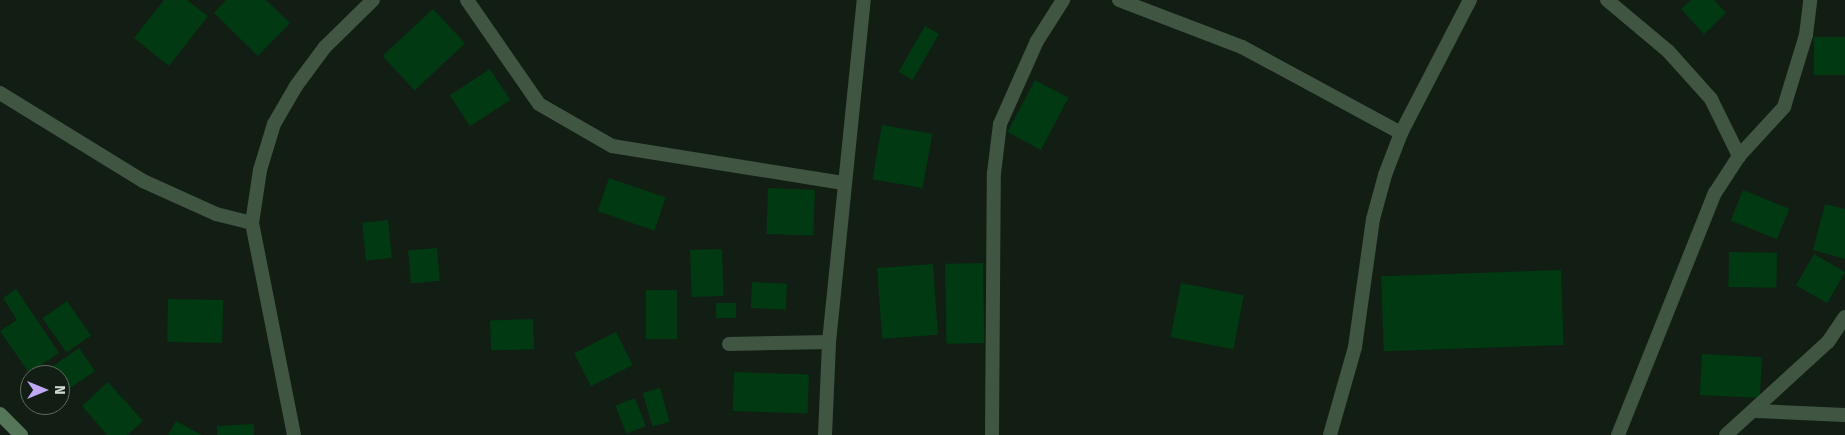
<!DOCTYPE html>
<style>
body{margin:0}
#map{position:relative;width:1845px;height:435px;overflow:hidden;background:#121e14;font-family:"Fira Sans",sans-serif}
div>[style]{position:absolute}
[style*='--x']{left:calc(var(--x)*1px);top:calc(var(--y)*1px);width:calc(var(--w)*1px);rotate:calc(var(--a)*1deg)}
.building>*{inset:0;background:#013912;transform-origin:0 0}
.minor>*{height:14px;margin:-7px;padding:0 7px;transform-origin:7px;border-radius:7px;background:#415543}
.secondary>*{height:14px;margin:-7px;padding:0 7px;transform-origin:7px;border-radius:7px;background:#56765a}
span{translate:-50% -50%;white-space:nowrap;text-align:center;line-height:1.15;-webkit-text-stroke:5px #121e14;paint-order:stroke}
.north{position:absolute;left:20px;top:365px;width:50px;height:50px;box-sizing:border-box;background:#121e14;border:1px solid #5f6a61;border-radius:50%;rotate:90deg;font-size:14px;font-weight:700;line-height:20px;text-align:center;color:#d3dbd4}
.north::after{content:'';display:block;margin:auto;width:18px;height:22px;background:#c0a8f4;clip-path:polygon(50% 0,100% 100%,50% 72%,0 100%)}
</style>
<div id="map">
<div class="building">
<i style="clip-path:polygon(164px 0,187px 0,208px 16px,169px 66px,134px 38px)"></i>
<i style="clip-path:polygon(226px 0,266px 0,290px 23px,258px 56px,214px 13px)"></i>
<i style="clip-path:polygon(1691px 0,1714px 0,1726px 13px,1704px 34px,1681px 9px)"></i>
<i style="left:433px;top:9px;width:47px;height:69px;rotate:47deg"></i>
<i style="left:925px;top:26px;width:16px;height:53px;rotate:30deg"></i>
<i style="left:1814px;top:37px;width:31px;height:38px"></i>
<i style="left:490px;top:69px;width:37px;height:48px;rotate:57deg"></i>
<i style="left:1035px;top:80px;width:38px;height:59px;rotate:28deg"></i>
<i style="left:882px;top:125px;width:51px;height:55px;rotate:10deg"></i>
<i style="left:609px;top:178px;width:60px;height:35px;rotate:19deg"></i>
<i style="left:768px;top:188px;width:47px;height:46px;rotate:2deg"></i>
<i style="left:1743px;top:190px;width:50px;height:33px;rotate:22deg"></i>
<i style="clip-path:polygon(1825px 204px,1845px 209px,1845px 259px,1813px 250px)"></i>
<i style="left:388px;top:220px;width:38px;height:26px;rotate:84deg"></i>
<i style="left:437px;top:248px;width:33px;height:29px;rotate:85deg"></i>
<i style="left:722px;top:249px;width:47px;height:32px;rotate:88deg"></i>
<i style="left:1729px;top:252px;width:48px;height:35px;rotate:1deg"></i>
<i style="left:1814px;top:254px;width:36px;height:36px;rotate:30deg"></i>
<i style="left:983px;top:263px;width:80px;height:38px;rotate:89deg"></i>
<i style="left:933px;top:264px;width:71px;height:56px;rotate:86deg"></i>
<i style="left:1561px;top:270px;width:75px;height:180px;rotate:88deg"></i>
<i style="left:752px;top:282px;width:35px;height:26px;rotate:3deg"></i>
<i style="left:1181px;top:283px;width:64px;height:55px;rotate:11deg"></i>
<i style="clip-path:polygon(16px 289px,59px 353px,29px 373px,0 331px,17px 320px,3px 298px)"></i>
<i style="left:646px;top:290px;width:31px;height:49px"></i>
<i style="left:168px;top:299px;width:55px;height:43px;rotate:1deg"></i>
<i style="left:67px;top:301px;width:42px;height:30px;rotate:55deg"></i>
<i style="left:736px;top:303px;width:15px;height:20px;rotate:90deg"></i>
<i style="left:533px;top:319px;width:30px;height:43px;rotate:88deg"></i>
<i style="left:616px;top:332px;width:37px;height:47px;rotate:63deg"></i>
<i style="clip-path:polygon(79px 348px,95px 371px,60px 395px,60px 375px,40px 375px)"></i>
<i style="left:1702px;top:354px;width:60px;height:41px;rotate:3deg"></i>
<i style="left:734px;top:372px;width:75px;height:39px;rotate:2deg"></i>
<i style="clip-path:polygon(108px 382px,143px 421px,127px 435px,107px 435px,82px 406px)"></i>
<i style="left:660px;top:388px;width:35px;height:18px;rotate:74deg"></i>
<i style="left:635px;top:398px;width:30px;height:21px;rotate:69deg"></i>
<i style="clip-path:polygon(176px 421px,202px 435px,168px 435px)"></i>
<i style="clip-path:polygon(254px 424px,254px 435px,217px 435px,217px 426px)"></i>
</div>
<div class="minor">
<i style="--x:467;--y:0;--w:126;--a:55.3"></i>
<i style="--x:539;--y:104;--w:84;--a:29.9"></i>
<i style="--x:612;--y:146;--w:234;--a:9.1"></i>
<i style="--x:1119;--y:0;--w:132;--a:20.9"></i>
<i style="--x:1242;--y:47;--w:181;--a:28.4"></i>
<i style="--x:1607;--y:0;--w:80;--a:39.9"></i>
<i style="--x:1668;--y:51;--w:64;--a:48.1"></i>
<i style="--x:1711;--y:99;--w:64;--a:63.8"></i>
<i style="--x:0;--y:93;--w:168;--a:31.6"></i>
<i style="--x:143;--y:181;--w:80;--a:24.3"></i>
<i style="--x:216;--y:214;--w:37;--a:14"></i>
<i style="--x:729;--y:344;--w:100;--a:-1.1"></i>
<i style="--x:1757;--y:411;--w:88;--a:2.6"></i>
<i style="--x:294;--y:435;--w:216;--a:-101.2"></i>
<i style="--x:252;--y:223;--w:54;--a:-81.4"></i>
<i style="--x:260;--y:170;--w:48;--a:-73.1"></i>
<i style="--x:274;--y:124;--w:44;--a:-59.9"></i>
<i style="--x:296;--y:86;--w:49;--a:-53.4"></i>
<i style="--x:325;--y:47;--w:67;--a:-44.4"></i>
<i style="--x:825;--y:435;--w:93;--a:-87.5"></i>
<i style="--x:829;--y:342;--w:344;--a:-84.2"></i>
<i style="--x:992;--y:435;--w:262;--a:-89.6"></i>
<i style="--x:994;--y:173;--w:49;--a:-83"></i>
<i style="--x:1000;--y:124;--w:91;--a:-66"></i>
<i style="--x:1037;--y:41;--w:49;--a:-57.6"></i>
<i style="--x:1330;--y:435;--w:91;--a:-74.1"></i>
<i style="--x:1355;--y:347;--w:129;--a:-82"></i>
<i style="--x:1373;--y:219;--w:46;--a:-74.7"></i>
<i style="--x:1385;--y:175;--w:45;--a:-69.1"></i>
<i style="--x:1401;--y:133;--w:150;--a:-62.6"></i>
<i style="--x:1618;--y:435;--w:261;--a:-68.2"></i>
<i style="--x:1715;--y:193;--w:44;--a:-57"></i>
<i style="--x:1739;--y:156;--w:67;--a:-47.4"></i>
<i style="--x:1784;--y:107;--w:75;--a:-73"></i>
<i style="--x:1806;--y:35;--w:35;--a:-83"></i>
<i style="--x:1726;--y:435;--w:138;--a:-42.4"></i>
<i style="--x:1828;--y:342;--w:30;--a:-56"></i>
</div>
<div class="secondary">
<i style="--x:0;--y:414;--w:30;--a:45"></i>
</div>
<div class="north">N</div>
</div>
